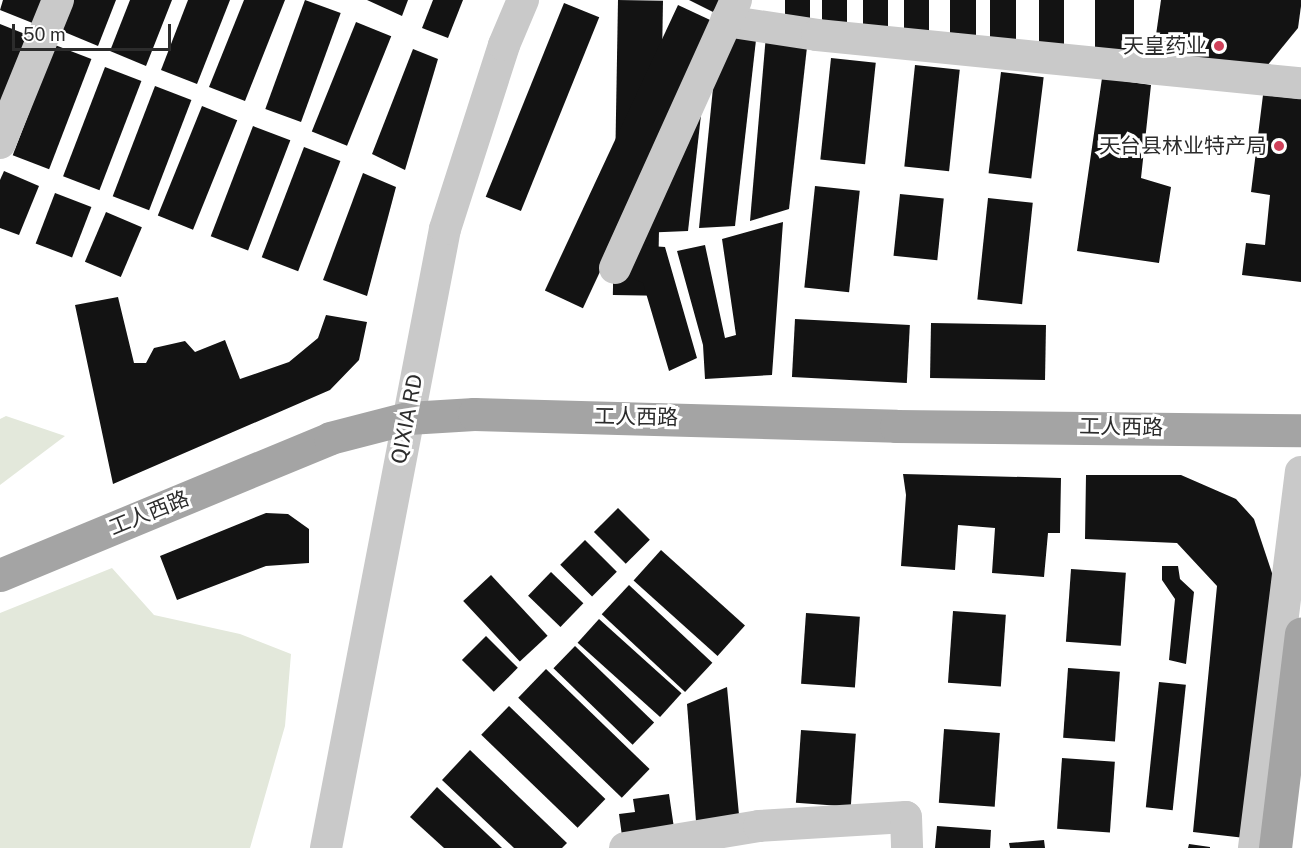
<!DOCTYPE html>
<meta charset="utf-8">
<style>
body{margin:0}
#map{position:relative;width:1301px;height:848px;overflow:hidden;background:#fff;font-family:"Public Sans","Noto Sans SC",sans-serif}
div>[style]{position:absolute}
[style*='--x']{left:calc(var(--x)*1px);top:calc(var(--y)*1px);width:calc(var(--w)*1px);rotate:calc(var(--a)*1deg)}
.green>*{inset:0;background:#e3e8db}
.building>*{inset:0;background:#131313;transform-origin:0 0}
.minor>*{height:32px;margin:-16px;padding:0 16px;transform-origin:16px;border-radius:16px;background:#c9c9c9}
.major>*{height:33px;margin:-16.5px;padding:0 16.5px;transform-origin:16.5px;border-radius:16.5px;background:#a4a4a4}
.dots>*{width:16px;height:16px;translate:-50% -50%;box-sizing:border-box;border:3px solid #fff;border-radius:50%}
span{translate:-50% -50%;white-space:nowrap;text-align:center;line-height:1.15;-webkit-text-stroke:6px #fff;paint-order:stroke}
.poi-label{font-size:21px;color:#2c2c2c}
.right{translate:-100% -50%;text-align:right}
.street-label{font-size:21px;color:#2c2c2c}
.scale{position:absolute;left:12px;top:24px;width:159px;height:27px;box-sizing:border-box;border:3px solid #2c2c2c;border-top:0;padding-left:8px;font-size:18px;line-height:21px;white-space:nowrap;color:#2c2c2c;-webkit-text-stroke:4px #fff;paint-order:stroke}
</style>
<div id="map">
<div class="green">
<i style="clip-path:polygon(6px 416px,65px 436px,0 485px,0 419px)"></i>
<i style="clip-path:polygon(112px 568px,154px 615px,240px 634px,291px 654px,285px 726px,250px 848px,0 848px,0 613px)"></i>
</div>
<div class="building">
<i style="clip-path:polygon(3px 0,44px 0,35px 24px,0 10px)"></i>
<i style="clip-path:polygon(74px 0,116px 0,98px 46px,62px 31px)"></i>
<i style="clip-path:polygon(130px 0,172px 0,146px 66px,110px 51px)"></i>
<i style="clip-path:polygon(188px 0,230px 0,197px 84px,161px 70px)"></i>
<i style="clip-path:polygon(244px 0,285px 0,245px 101px,209px 87px)"></i>
<i style="left:305px;top:0;width:38px;height:116px;rotate:20deg"></i>
<i style="clip-path:polygon(367px 0,408px 0,402px 16px)"></i>
<i style="clip-path:polygon(433px 0,463px 0,448px 38px,422px 28px)"></i>
<i style="left:618px;top:0;width:45px;height:295px;rotate:1deg"></i>
<i style="clip-path:polygon(689px 0,726px 0,719px 15px)"></i>
<i style="left:785px;top:0;width:25px;height:25px"></i>
<i style="left:822px;top:0;width:25px;height:29px"></i>
<i style="left:863px;top:0;width:25px;height:32px"></i>
<i style="left:904px;top:0;width:25px;height:35px"></i>
<i style="left:950px;top:0;width:26px;height:40px"></i>
<i style="left:990px;top:0;width:26px;height:44px"></i>
<i style="left:1039px;top:0;width:25px;height:49px"></i>
<i style="left:1095px;top:0;width:39px;height:51px"></i>
<i style="clip-path:polygon(1161px 0,1301px 0,1301px 6px,1298px 28px,1258px 77px,1152px 63px)"></i>
<i style="left:564px;top:3px;width:38px;height:209px;rotate:22deg"></i>
<i style="left:678px;top:5px;width:42px;height:315px;rotate:25deg"></i>
<i style="left:356px;top:22px;width:38px;height:118px;rotate:22deg"></i>
<i style="clip-path:polygon(0 24px,30px 36px,0 112px)"></i>
<i style="clip-path:polygon(757px 31px,735px 226px,699px 228px,714px 78px,733px 32px)"></i>
<i style="clip-path:polygon(766px 35px,808px 38px,789px 209px,750px 221px)"></i>
<i style="left:55px;top:45px;width:39px;height:118px;rotate:21deg"></i>
<i style="clip-path:polygon(413px 49px,438px 59px,405px 170px,372px 154px)"></i>
<i style="left:831px;top:58px;width:45px;height:102px;rotate:6deg"></i>
<i style="left:915px;top:65px;width:45px;height:102px;rotate:6deg"></i>
<i style="left:105px;top:67px;width:39px;height:117px;rotate:21deg"></i>
<i style="left:1001px;top:72px;width:43px;height:102px;rotate:7deg"></i>
<i style="clip-path:polygon(1102px 78px,1151px 85px,1141px 178px,1171px 187px,1159px 263px,1077px 251px)"></i>
<i style="left:155px;top:86px;width:39px;height:118px;rotate:21deg"></i>
<i style="clip-path:polygon(1263px 95px,1301px 99px,1301px 282px,1242px 275px,1246px 243px,1265px 245px,1270px 195px,1251px 192px)"></i>
<i style="left:202px;top:106px;width:38px;height:118px;rotate:22deg"></i>
<i style="clip-path:polygon(701px 115px,688px 231px,640px 233px)"></i>
<i style="left:253px;top:126px;width:40px;height:118px;rotate:21deg"></i>
<i style="left:304px;top:147px;width:39px;height:118px;rotate:21deg"></i>
<i style="clip-path:polygon(4px 171px,39px 186px,19px 235px,0 228px,0 180px)"></i>
<i style="clip-path:polygon(363px 173px,396px 187px,367px 296px,323px 280px)"></i>
<i style="left:815px;top:186px;width:45px;height:102px;rotate:6deg"></i>
<i style="left:55px;top:193px;width:39px;height:54px;rotate:21deg"></i>
<i style="left:900px;top:194px;width:44px;height:62px;rotate:6deg"></i>
<i style="left:988px;top:198px;width:45px;height:102px;rotate:6deg"></i>
<i style="left:106px;top:212px;width:39px;height:54px;rotate:23deg"></i>
<i style="clip-path:polygon(783px 222px,772px 375px,705px 379px,703px 345px,677px 251px,705px 245px,725px 338px,736px 335px,722px 239px)"></i>
<i style="clip-path:polygon(636px 245px,665px 247px,697px 358px,669px 371px,643px 283px,623px 274px)"></i>
<i style="clip-path:polygon(118px 297px,134px 363px,146px 363px,154px 348px,185px 341px,195px 352px,225px 340px,240px 379px,289px 362px,318px 338px,326px 315px,367px 322px,359px 360px,330px 390px,113px 484px,75px 305px)"></i>
<i style="left:795px;top:319px;width:115px;height:58px;rotate:3deg"></i>
<i style="left:931px;top:323px;width:115px;height:55px;rotate:1deg"></i>
<i style="clip-path:polygon(903px 474px,1061px 478px,1060px 533px,1048px 533px,1044px 577px,992px 573px,995px 528px,958px 525px,955px 570px,901px 566px,906px 495px)"></i>
<i style="clip-path:polygon(1086px 475px,1181px 475px,1236px 499px,1254px 519px,1275px 582px,1245px 838px,1193px 832px,1217px 586px,1177px 543px,1085px 539px)"></i>
<i style="left:618px;top:508px;width:45px;height:34px;rotate:45deg"></i>
<i style="clip-path:polygon(266px 513px,288px 514px,309px 529px,309px 563px,266px 566px,177px 600px,160px 556px)"></i>
<i style="left:585px;top:540px;width:45px;height:35px;rotate:45deg"></i>
<i style="left:661px;top:550px;width:113px;height:41px;rotate:42deg"></i>
<i style="clip-path:polygon(1162px 566px,1178px 566px,1180px 579px,1194px 592px,1186px 664px,1169px 660px,1175px 599px,1162px 580px)"></i>
<i style="left:1071px;top:569px;width:55px;height:73px;rotate:4deg"></i>
<i style="left:551px;top:572px;width:45px;height:33px;rotate:44deg"></i>
<i style="left:491px;top:575px;width:83px;height:38px;rotate:47deg"></i>
<i style="left:629px;top:585px;width:114px;height:40px;rotate:43deg"></i>
<i style="left:953px;top:611px;width:53px;height:72px;rotate:4deg"></i>
<i style="left:806px;top:613px;width:54px;height:71px;rotate:4deg"></i>
<i style="left:599px;top:619px;width:111px;height:32px;rotate:42deg"></i>
<i style="left:486px;top:636px;width:45px;height:34px;rotate:45deg"></i>
<i style="left:575px;top:646px;width:110px;height:31px;rotate:44deg"></i>
<i style="left:1068px;top:668px;width:52px;height:70px;rotate:4deg"></i>
<i style="left:546px;top:669px;width:144px;height:40px;rotate:44deg"></i>
<i style="left:1159px;top:682px;width:27px;height:126px;rotate:6deg"></i>
<i style="clip-path:polygon(727px 687px,739px 815px,696px 821px,687px 704px)"></i>
<i style="left:509px;top:706px;width:134px;height:40px;rotate:44deg"></i>
<i style="left:944px;top:729px;width:56px;height:74px;rotate:4deg"></i>
<i style="left:801px;top:730px;width:55px;height:73px;rotate:4deg"></i>
<i style="clip-path:polygon(470px 750px,567px 843px,562px 848px,514px 848px,442px 780px)"></i>
<i style="left:1062px;top:758px;width:53px;height:71px;rotate:4deg"></i>
<i style="clip-path:polygon(437px 787px,502px 848px,444px 848px,410px 817px)"></i>
<i style="clip-path:polygon(669px 794px,674px 828px,622px 836px,619px 814px,635px 812px,633px 799px)"></i>
<i style="clip-path:polygon(937px 826px,991px 830px,990px 848px,935px 848px)"></i>
<i style="clip-path:polygon(1044px 840px,1045px 848px,1010px 848px,1009px 843px)"></i>
<i style="clip-path:polygon(1189px 844px,1210px 847px,1210px 848px,1188px 848px)"></i>
</div>
<div class="minor">
<i style="--x:726;--y:21;--w:92;--a:8.7"></i>
<i style="--x:817;--y:35;--w:486;--a:5.7"></i>
<i style="--x:0;--y:143;--w:154;--a:-67.9"></i>
<i style="--x:615;--y:268;--w:294;--a:-65.7"></i>
<i style="--x:326;--y:848;--w:630;--a:-79.12"></i>
<i style="--x:445;--y:229;--w:193;--a:-72.2"></i>
<i style="--x:504;--y:45;--w:49;--a:-67.1"></i>
<i style="--x:625;--y:848;--w:136;--a:-9.3"></i>
<i style="--x:759;--y:826;--w:147;--a:-3.5"></i>
<i style="--x:906;--y:817;--w:31;--a:88"></i>
<i style="--x:1254;--y:848;--w:379;--a:-82.9"></i>
</div>
<div class="major">
<i style="--x:0;--y:575;--w:357;--a:-22.5"></i>
<i style="--x:330;--y:438;--w:81;--a:-14.4"></i>
<i style="--x:408;--y:418;--w:66;--a:-3.5"></i>
<i style="--x:474;--y:414;--w:422;--a:1.6"></i>
<i style="--x:896;--y:426;--w:405;--a:0.6"></i>
<i style="--x:1275;--y:848;--w:216;--a:-83.1"></i>
</div>
<div class="dots">
<i style="left:1219px;top:46px;background:#d0415a"></i>
<i style="left:1279px;top:146px;background:#d0415a"></i>
</div>
<div class="poi-label">
<span class="right" style="left:1207px;top:46px">天皇药业</span>
<span class="right" style="left:1267px;top:146px">天台县林业特产局</span>
</div>
<div class="street-label">
<span style="left:636px;top:417px;rotate:1deg">工人西路</span>
<span style="left:407px;top:419px;rotate:-79deg">QIXIA RD</span>
<span style="left:1121px;top:427px;rotate:1deg">工人西路</span>
<span style="left:149px;top:513px;rotate:-22deg">工人西路</span>
</div>
<div class="scale">50 m</div>
</div>
